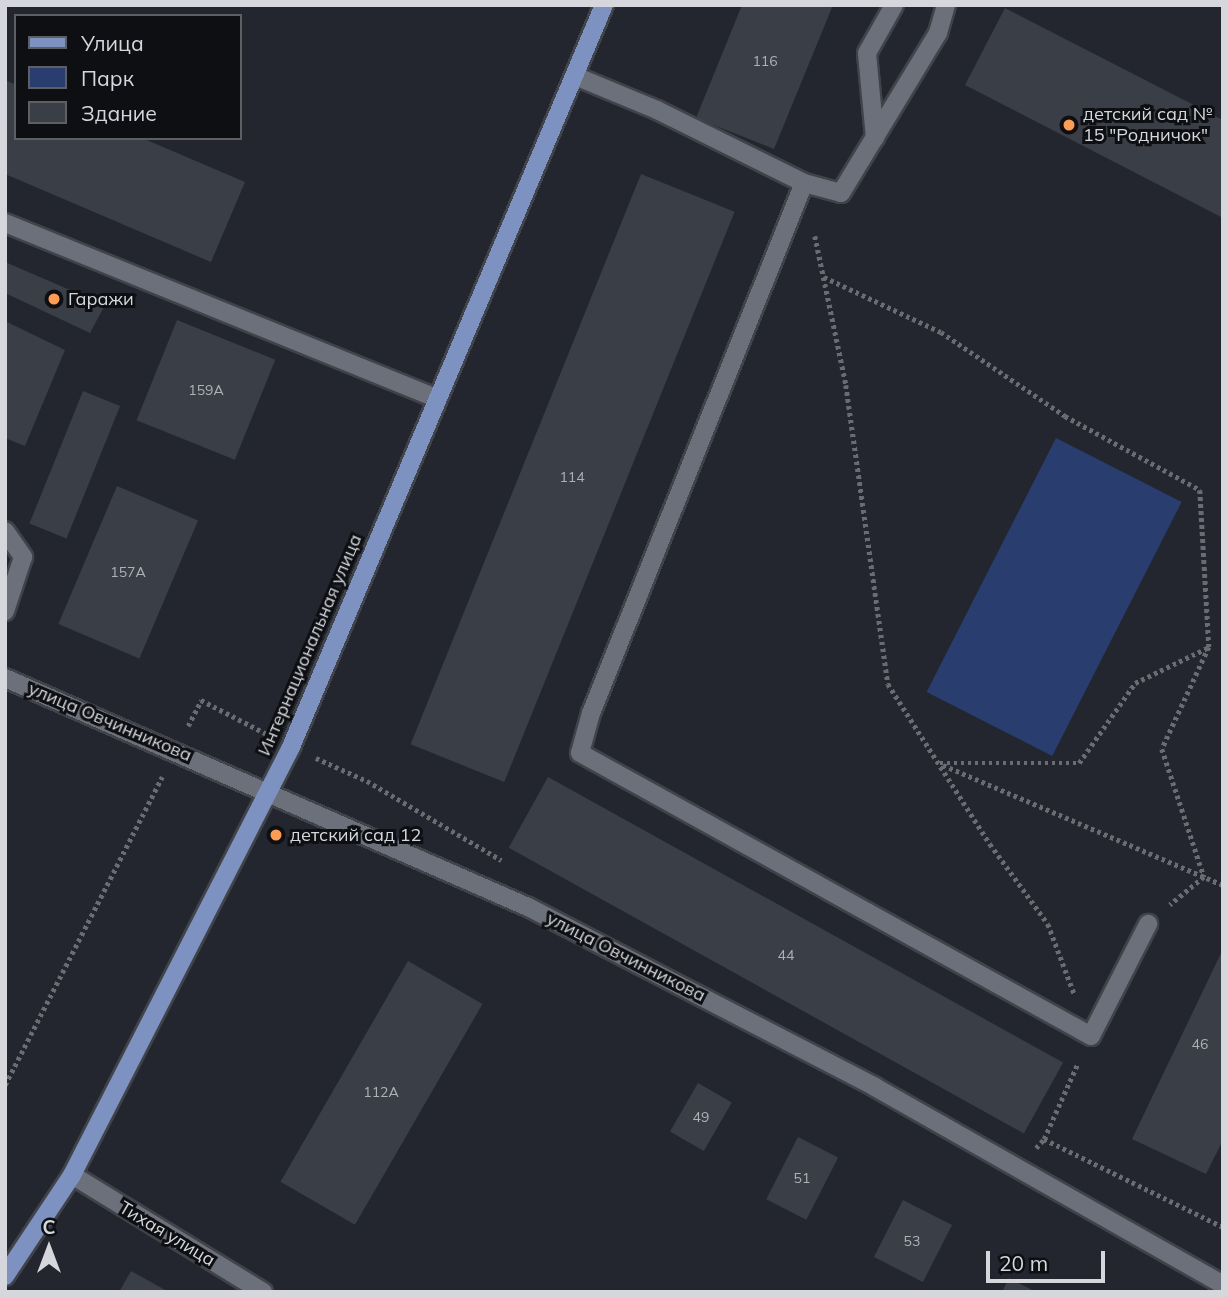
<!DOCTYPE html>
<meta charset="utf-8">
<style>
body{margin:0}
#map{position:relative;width:1228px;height:1297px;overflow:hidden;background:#23262e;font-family:Mulish,sans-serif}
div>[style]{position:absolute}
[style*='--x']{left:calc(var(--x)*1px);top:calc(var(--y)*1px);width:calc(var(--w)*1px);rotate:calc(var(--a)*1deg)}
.green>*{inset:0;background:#293d6f;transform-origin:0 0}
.building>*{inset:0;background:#3a3e46;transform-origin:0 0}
.path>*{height:4.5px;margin-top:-2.25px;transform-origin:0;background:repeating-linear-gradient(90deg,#696c73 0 3.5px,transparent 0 7px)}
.roads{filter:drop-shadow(2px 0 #404349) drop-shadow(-2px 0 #404349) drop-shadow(0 2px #404349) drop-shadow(0 -2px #404349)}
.minor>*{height:18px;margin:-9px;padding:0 9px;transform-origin:9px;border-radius:9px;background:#6c707a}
.major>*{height:18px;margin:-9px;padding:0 9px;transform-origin:9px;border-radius:9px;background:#7e92c1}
.dots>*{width:19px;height:19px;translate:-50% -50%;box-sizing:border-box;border:4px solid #0e0f13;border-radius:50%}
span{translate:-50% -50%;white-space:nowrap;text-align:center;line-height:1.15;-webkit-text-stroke:6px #0e0f13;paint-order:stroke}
.number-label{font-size:14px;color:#aeb1b6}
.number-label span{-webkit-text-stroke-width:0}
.poi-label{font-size:18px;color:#d5d7dc}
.left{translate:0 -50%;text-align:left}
.street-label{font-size:18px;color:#d5d7dc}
.frame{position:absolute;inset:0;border:7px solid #d5d7dc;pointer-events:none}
.legend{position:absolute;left:14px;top:14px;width:228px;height:126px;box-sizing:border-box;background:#0e0f13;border:2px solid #5e5f63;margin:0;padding:9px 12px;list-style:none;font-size:21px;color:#d5d7dc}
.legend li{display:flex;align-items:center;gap:14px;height:35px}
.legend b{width:35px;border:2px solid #5e5f63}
.north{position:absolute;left:14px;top:1213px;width:70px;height:70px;-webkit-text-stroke:5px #0e0f13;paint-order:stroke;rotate:0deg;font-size:19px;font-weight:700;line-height:28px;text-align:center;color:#d5d7dc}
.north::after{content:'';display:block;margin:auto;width:24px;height:32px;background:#d5d7dc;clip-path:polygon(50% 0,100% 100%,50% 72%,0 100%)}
.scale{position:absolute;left:986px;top:1251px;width:119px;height:32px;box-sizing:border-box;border:4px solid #d5d7dc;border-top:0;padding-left:9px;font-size:21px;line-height:24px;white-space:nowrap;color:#d5d7dc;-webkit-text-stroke:5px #0e0f13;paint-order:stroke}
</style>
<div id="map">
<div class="green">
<i style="left:1056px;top:438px;width:141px;height:285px;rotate:27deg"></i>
</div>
<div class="building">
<i style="clip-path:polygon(742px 5px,833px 5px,774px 149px,696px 118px)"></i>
<i style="clip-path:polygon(1005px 8px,1223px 120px,1223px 218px,965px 85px)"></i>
<i style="clip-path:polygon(5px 80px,16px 85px,16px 138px,142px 138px,245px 182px,211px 262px,5px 174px)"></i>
<i style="left:641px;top:174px;width:101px;height:615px;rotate:22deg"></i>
<i style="clip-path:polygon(5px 262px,105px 305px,90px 333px,5px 293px)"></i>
<i style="left:177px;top:320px;width:106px;height:108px;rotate:22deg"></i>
<i style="clip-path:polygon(5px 321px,65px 350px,25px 446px,5px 438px)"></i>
<i style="left:83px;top:391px;width:40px;height:143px;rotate:22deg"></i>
<i style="left:117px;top:486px;width:88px;height:150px;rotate:23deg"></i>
<i style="left:548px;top:777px;width:589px;height:81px;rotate:29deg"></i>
<i style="clip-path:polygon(1223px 949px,1223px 1140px,1206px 1174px,1132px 1139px)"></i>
<i style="left:408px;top:961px;width:86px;height:255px;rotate:30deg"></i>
<i style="left:698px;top:1083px;width:39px;height:56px;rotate:30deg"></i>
<i style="left:798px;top:1137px;width:45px;height:70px;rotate:27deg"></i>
<i style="left:903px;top:1200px;width:55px;height:64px;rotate:27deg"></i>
<i style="clip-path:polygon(131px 1271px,169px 1292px,119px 1292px)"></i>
<i style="clip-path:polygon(1009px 1278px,1036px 1292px,1002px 1292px)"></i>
</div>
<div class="path">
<i style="--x:815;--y:236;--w:152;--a:78.2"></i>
<i style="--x:846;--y:385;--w:302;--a:82"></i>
<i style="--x:888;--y:684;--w:190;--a:57.5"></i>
<i style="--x:990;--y:844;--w:99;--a:54.1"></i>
<i style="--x:1048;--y:924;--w:74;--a:69.4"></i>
<i style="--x:824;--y:277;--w:129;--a:25.2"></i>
<i style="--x:941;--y:332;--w:150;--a:34.1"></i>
<i style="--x:1065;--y:416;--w:154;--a:28.7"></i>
<i style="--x:1200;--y:490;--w:157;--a:86.7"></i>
<i style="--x:1209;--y:647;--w:112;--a:114.7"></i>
<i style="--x:1162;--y:749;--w:135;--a:71.8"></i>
<i style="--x:1204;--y:877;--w:44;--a:140.5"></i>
<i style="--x:188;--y:726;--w:29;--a:-63"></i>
<i style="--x:201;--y:700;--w:74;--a:27.3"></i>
<i style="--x:316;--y:758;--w:56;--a:24.3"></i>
<i style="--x:367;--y:781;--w:156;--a:30.5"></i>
<i style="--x:940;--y:763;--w:139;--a:0"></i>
<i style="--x:1079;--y:763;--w:98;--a:-55"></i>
<i style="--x:1135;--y:683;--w:80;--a:-25.9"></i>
<i style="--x:943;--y:765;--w:305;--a:23.2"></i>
<i style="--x:5;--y:1085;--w:346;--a:-63"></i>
<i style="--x:1044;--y:1139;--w:83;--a:-65.9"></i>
<i style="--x:1036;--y:1148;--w:12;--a:-48"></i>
<i style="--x:1044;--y:1139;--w:199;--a:26.2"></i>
</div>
<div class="roads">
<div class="minor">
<i style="--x:575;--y:76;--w:89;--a:22.5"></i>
<i style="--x:657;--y:110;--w:164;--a:26.4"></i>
<i style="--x:804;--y:183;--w:38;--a:15"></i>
<i style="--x:841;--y:193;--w:187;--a:-58.8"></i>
<i style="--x:938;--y:33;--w:29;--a:-74"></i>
<i style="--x:875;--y:138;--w:85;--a:-95.4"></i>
<i style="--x:867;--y:53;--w:55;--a:-60.6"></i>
<i style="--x:804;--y:183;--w:571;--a:111.89"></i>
<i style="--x:591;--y:713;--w:41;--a:105.4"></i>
<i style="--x:580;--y:753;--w:584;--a:28.98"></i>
<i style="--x:1091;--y:1036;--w:126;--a:-63"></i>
<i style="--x:5;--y:223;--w:465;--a:22.1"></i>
<i style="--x:5;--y:531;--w:32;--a:55"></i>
<i style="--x:23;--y:557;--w:57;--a:108.4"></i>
<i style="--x:5;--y:678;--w:571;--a:23.65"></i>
<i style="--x:528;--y:907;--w:391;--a:27.4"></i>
<i style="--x:875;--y:1087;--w:400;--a:29.6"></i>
<i style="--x:72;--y:1175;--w:224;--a:31.5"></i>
</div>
<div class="major">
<i style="--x:5;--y:1276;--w:121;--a:-56.4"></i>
<i style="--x:72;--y:1175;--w:481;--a:-62.9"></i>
<i style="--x:291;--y:747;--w:805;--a:-67.13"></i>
</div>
</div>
<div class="dots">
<i style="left:1069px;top:125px;background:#fd9d54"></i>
<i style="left:54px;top:299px;background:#fd9d54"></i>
<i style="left:276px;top:835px;background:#fd9d54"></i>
</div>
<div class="number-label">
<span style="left:765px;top:61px">116</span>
<span style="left:206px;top:390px">159А</span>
<span style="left:572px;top:477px">114</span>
<span style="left:128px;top:572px">157А</span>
<span style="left:786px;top:955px">44</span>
<span style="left:1200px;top:1044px">46</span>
<span style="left:381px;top:1092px">112А</span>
<span style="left:701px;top:1117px">49</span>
<span style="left:802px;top:1178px">51</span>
<span style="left:912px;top:1241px">53</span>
</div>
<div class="poi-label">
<span class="left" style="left:1083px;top:125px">детский сад №<br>15 "Родничок"</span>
<span class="left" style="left:68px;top:299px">Гаражи</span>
<span class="left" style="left:290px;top:835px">детский сад 12</span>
</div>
<div class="street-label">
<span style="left:310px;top:645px;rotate:-67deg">Интернациональная улица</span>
<span style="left:110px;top:722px;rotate:23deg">улица Овчинникова</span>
<span style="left:626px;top:957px;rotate:27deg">улица Овчинникова</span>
<span style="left:167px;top:1234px;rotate:31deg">Тихая улица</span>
</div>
<div class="frame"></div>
<ul class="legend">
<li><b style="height:9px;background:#7e92c1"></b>Улица</li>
<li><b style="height:19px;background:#293d6f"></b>Парк</li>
<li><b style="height:19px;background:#3a3e46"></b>Здание</li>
</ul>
<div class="north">С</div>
<div class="scale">20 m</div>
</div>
